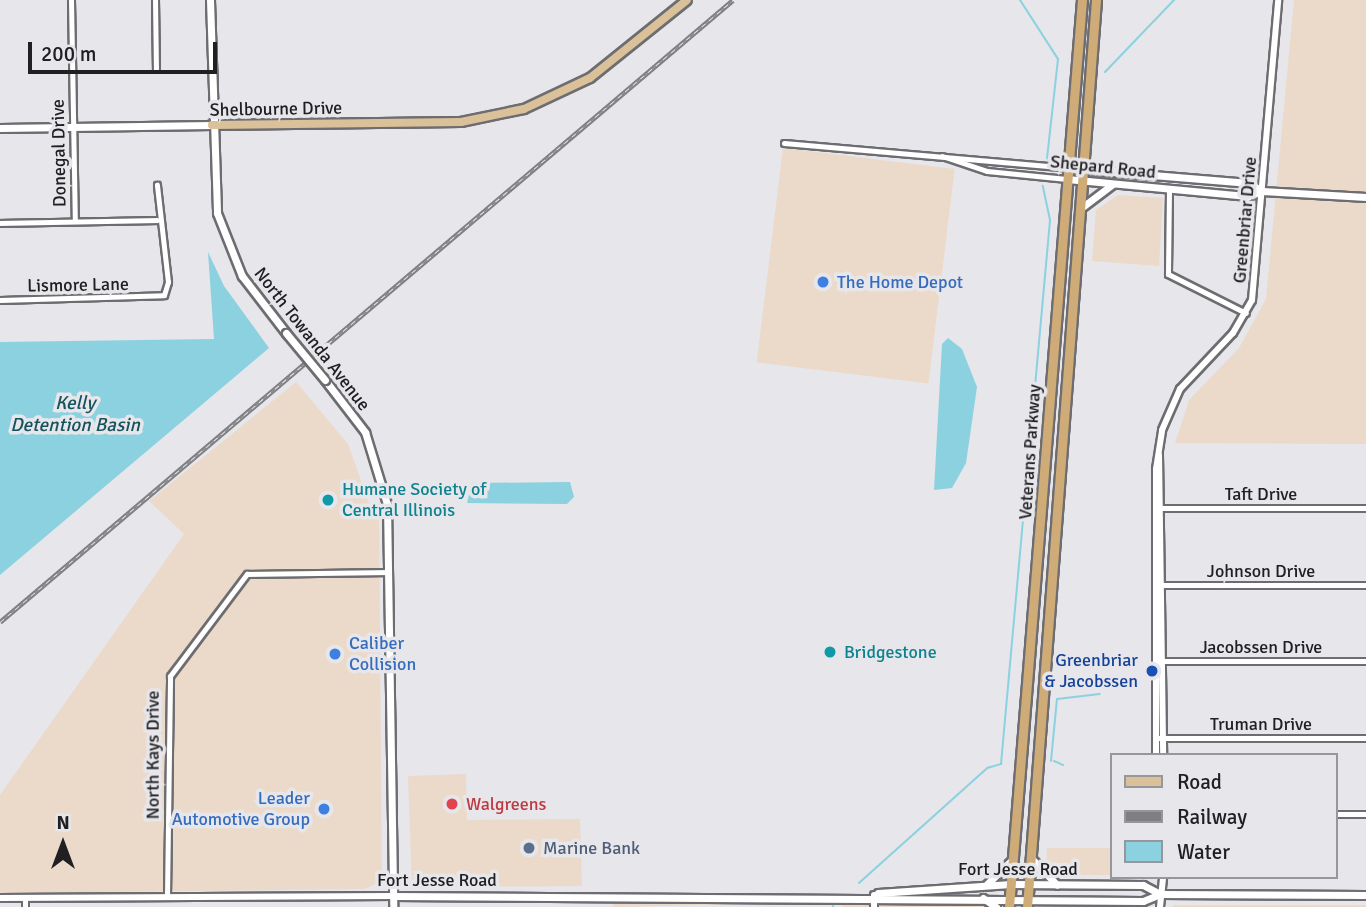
<!DOCTYPE html>
<style>
body{margin:0}
#map{position:relative;width:1366px;height:907px;overflow:hidden;background:#e6e6eb;font-family:Signika,sans-serif}
div>[style]{position:absolute}
[style*='--x']{left:calc(var(--x)*1px);top:calc(var(--y)*1px);width:calc(var(--w)*1px);rotate:calc(var(--a)*1deg)}
.commercial>*{inset:0;background:#ebdac9;transform-origin:0 0}
.water>*{inset:0;background:#8bd1e0}
.stream>*{height:2px;margin:-1px;padding:0 1px;transform-origin:1px;border-radius:1px;background:#8bd1e0}
.roads{filter:drop-shadow(2px 0 #6d6d71) drop-shadow(-2px 0 #6d6d71) drop-shadow(0 2px #6d6d71) drop-shadow(0 -2px #6d6d71)}
.minor>*{height:5px;margin:-2.5px;padding:0 2.5px;transform-origin:2.5px;border-radius:2.5px;background:#fff}
.tertiary>*{height:6px;margin:-3px;padding:0 3px;transform-origin:3px;border-radius:3px;background:#fff}
.secondary>*{height:7px;margin:-3.5px;padding:0 3.5px;transform-origin:3.5px;border-radius:3.5px;background:#fff}
.primary>*{height:8px;margin:-4px;padding:0 4px;transform-origin:4px;border-radius:4px;background:#dbc199}
.trunk>*{height:9px;margin:-4.5px;padding:0 4.5px;transform-origin:4.5px;border-radius:4.5px;background:#cfac77}
.rail>*{height:4.5px;margin-top:-2.25px;transform-origin:0;background:repeating-linear-gradient(90deg,#e6e6eb 0 5px,#7f7f83 0 10px);box-sizing:border-box;border-block:2px solid #7f7f83}
.bridges{filter:drop-shadow(2px 0 #6d6d71) drop-shadow(-2px 0 #6d6d71) drop-shadow(0 2px #6d6d71) drop-shadow(0 -2px #6d6d71)}
.secondary-bridge>*{height:7px;margin:-3.5px;padding:0 3.5px;transform-origin:3.5px;border-radius:3.5px;background:#fff}
.dots>*{width:19px;height:19px;translate:-50% -50%;box-sizing:border-box;border:4px solid #e6e6eb;border-radius:50%}
span{translate:-50% -50%;white-space:nowrap;text-align:center;line-height:1.15;-webkit-text-stroke:7px #e6e6eb;paint-order:stroke}
.street-label{font-size:18px;color:#202022}
.shop-label{font-size:18px;color:#366cbe}
.left{translate:0 -50%;text-align:left}
.right{translate:-100% -50%;text-align:right}
.culture-label{font-size:18px;color:#0d838f}
.transit-label{font-size:18px;color:#164399}
.health-label{font-size:18px;color:#be3a42}
.service-label{font-size:18px;color:#4e5e75}
.water-label{font-size:19px;color:#16535d;font-style:italic}
.legend{position:absolute;left:1110px;top:753px;width:228px;height:126px;box-sizing:border-box;background:#e6e6eb;border:2px solid #97979b;margin:0;padding:9px 12px;list-style:none;font-size:21px;color:#202022}
.legend li{display:flex;align-items:center;gap:14px;height:35px}
.legend b{width:35px;border:2px solid #97979b}
.north{position:absolute;left:28px;top:809px;width:70px;height:70px;-webkit-text-stroke:5px #e6e6eb;paint-order:stroke;rotate:0deg;font-size:19px;font-weight:700;line-height:28px;text-align:center;color:#202022}
.north::after{content:'';display:block;margin:auto;width:24px;height:32px;background:#202022;clip-path:polygon(50% 0,100% 100%,50% 72%,0 100%)}
.scale{position:absolute;left:28px;top:42px;width:189px;height:32px;box-sizing:border-box;border:4px solid #202022;border-top:0;padding-left:9px;font-size:21px;line-height:24px;white-space:nowrap;color:#202022;-webkit-text-stroke:5px #e6e6eb;paint-order:stroke}
</style>
<div id="map">
<div class="commercial">
<i style="clip-path:polygon(1294px 0,1366px 0,1366px 444px,1175px 443px,1189px 400px,1239px 348px,1266px 299px)"></i>
<i style="left:783px;top:148px;width:173px;height:216px;rotate:7deg"></i>
<i style="clip-path:polygon(1118px 195px,1163px 198px,1159px 266px,1092px 261px,1096px 210px)"></i>
<i style="clip-path:polygon(296px 382px,348px 444px,370px 506px,379px 512px,382px 881px,365px 889px,0 893px,0 795px,184px 534px,149px 501px)"></i>
<i style="clip-path:polygon(466px 774px,467px 820px,580px 819px,582px 886px,412px 887px,408px 776px)"></i>
<i style="clip-path:polygon(1047px 848px,1112px 848px,1112px 875px,1055px 875px,1046px 869px)"></i>
<i style="clip-path:polygon(850px 901px,986px 905px,990px 907px,841px 907px)"></i>
<i style="clip-path:polygon(613px 902px,822px 902px,613px 907px)"></i>
<i style="clip-path:polygon(1066px 905px,1149px 905px,1151px 907px,1051px 907px)"></i>
<i style="left:1173px;top:905px;width:193px;height:5px"></i>
</div>
<div class="water">
<i style="clip-path:polygon(208px 252px,224px 286px,269px 348px,0 575px,0 342px,214px 339px)"></i>
<i style="clip-path:polygon(948px 338px,962px 349px,977px 387px,966px 463px,952px 488px,934px 490px,942px 344px)"></i>
<i style="clip-path:polygon(570px 482px,574px 497px,567px 504px,467px 503px,472px 483px)"></i>
</div>
<div class="stream">
<i style="--x:1020;--y:0;--w:70;--a:57.2"></i>
<i style="--x:1058;--y:59;--w:100;--a:96.3"></i>
<i style="--x:1105;--y:72;--w:100;--a:-46.2"></i>
<i style="--x:1051;--y:761;--w:62;--a:-84.5"></i>
<i style="--x:1057;--y:699;--w:43;--a:-6.6"></i>
<i style="--x:1054;--y:761;--w:10;--a:24"></i>
<i style="--x:859;--y:883;--w:172;--a:-41.9"></i>
<i style="--x:987;--y:768;--w:15;--a:-16"></i>
<i style="--x:1001;--y:764;--w:546;--a:-84.85"></i>
<i style="--x:1050;--y:220;--w:35;--a:-102"></i>
<i style="--x:833;--y:907;--w:1;--a:-90"></i>
</div>
<div class="roads">
<div class="minor">
<i style="--x:71;--y:0;--w:221;--a:89"></i>
<i style="--x:155;--y:0;--w:69;--a:89.2"></i>
<i style="--x:784;--y:143;--w:285;--a:5"></i>
<i style="--x:942;--y:156;--w:47;--a:18.4"></i>
<i style="--x:987;--y:171;--w:80;--a:5.7"></i>
<i style="--x:1169;--y:190;--w:84;--a:90.7"></i>
<i style="--x:1168;--y:274;--w:87;--a:26.6"></i>
<i style="--x:0;--y:223;--w:157;--a:-1.1"></i>
<i style="--x:0;--y:300;--w:164;--a:-1.7"></i>
<i style="--x:164;--y:295;--w:14;--a:-73"></i>
<i style="--x:168;--y:282;--w:98;--a:-96.5"></i>
<i style="--x:1159;--y:508;--w:207;--a:0"></i>
<i style="--x:1159;--y:585;--w:207;--a:0"></i>
<i style="--x:1159;--y:661;--w:207;--a:0"></i>
<i style="--x:1156;--y:738;--w:210;--a:0"></i>
<i style="--x:1336;--y:814;--w:30;--a:0"></i>
<i style="--x:167;--y:896;--w:220;--a:-89.2"></i>
<i style="--x:170;--y:676;--w:128;--a:-53"></i>
<i style="--x:247;--y:574;--w:142;--a:-0.8"></i>
<i style="--x:25;--y:898;--w:9;--a:90"></i>
</div>
<div class="tertiary">
<i style="--x:1159;--y:455;--w:300;--a:89.2"></i>
<i style="--x:1156;--y:755;--w:286;--a:-90"></i>
<i style="--x:1156;--y:469;--w:39;--a:-81"></i>
<i style="--x:1162;--y:430;--w:45;--a:-66.3"></i>
<i style="--x:1180;--y:389;--w:77;--a:-46.6"></i>
<i style="--x:1233;--y:333;--w:38;--a:-60"></i>
<i style="--x:1252;--y:300;--w:301;--a:-85"></i>
<i style="--x:874;--y:895;--w:12;--a:90"></i>
<i style="--x:0;--y:898;--w:393;--a:-0.3"></i>
<i style="--x:1160;--y:907;--w:30;--a:-84"></i>
</div>
<div class="secondary">
<i style="--x:210;--y:0;--w:213;--a:88.1"></i>
<i style="--x:217;--y:213;--w:68;--a:68.4"></i>
<i style="--x:242;--y:276;--w:72;--a:52.3"></i>
<i style="--x:0;--y:128;--w:212;--a:-0.8"></i>
<i style="--x:1068;--y:168;--w:182;--a:4.7"></i>
<i style="--x:1249;--y:183;--w:15;--a:32"></i>
<i style="--x:1067;--y:179;--w:182;--a:5.4"></i>
<i style="--x:1248;--y:196;--w:15;--a:-20"></i>
<i style="--x:1262;--y:191;--w:104;--a:3.3"></i>
<i style="--x:1081;--y:208;--w:39;--a:-37"></i>
<i style="--x:325;--y:380;--w:66;--a:52.4"></i>
<i style="--x:365;--y:432;--w:75;--a:73"></i>
<i style="--x:387;--y:504;--w:403;--a:89.1"></i>
<i style="--x:1031;--y:858;--w:37;--a:46"></i>
<i style="--x:987;--y:884;--w:36;--a:-44"></i>
<i style="--x:878;--y:893;--w:133;--a:-3.9"></i>
<i style="--x:1011;--y:884;--w:132;--a:0.4"></i>
<i style="--x:1143;--y:885;--w:19;--a:28"></i>
<i style="--x:393;--y:896;--w:750;--a:0.38"></i>
<i style="--x:1143;--y:901;--w:18;--a:-22"></i>
<i style="--x:1160;--y:894;--w:206;--a:0.3"></i>
<i style="--x:983;--y:898;--w:16;--a:35"></i>
</div>
<div class="primary">
<i style="--x:212;--y:125;--w:249;--a:-0.7"></i>
<i style="--x:461;--y:122;--w:64;--a:-11.7"></i>
<i style="--x:524;--y:109;--w:73;--a:-25.2"></i>
<i style="--x:590;--y:78;--w:124;--a:-38.8"></i>
</div>
<div class="trunk">
<i style="--x:1009;--y:907;--w:910;--a:-85.4"></i>
<i style="--x:1027;--y:907;--w:910;--a:-85.65"></i>
</div>
</div>
<div class="rail">
<i style="--x:0;--y:622;--w:961;--a:-40.32"></i>
</div>
<div class="bridges">
<div class="secondary-bridge">
<i style="--x:286;--y:333;--w:61;--a:50.3"></i>
</div>
</div>
<div class="dots">
<i style="left:823px;top:282px;background:#3f7fe0"></i>
<i style="left:328px;top:500px;background:#0f9aa8"></i>
<i style="left:830px;top:652px;background:#0f9aa8"></i>
<i style="left:335px;top:654px;background:#3f7fe0"></i>
<i style="left:1152px;top:671px;background:#1a4fb4"></i>
<i style="left:452px;top:804px;background:#e0444e"></i>
<i style="left:324px;top:809px;background:#3f7fe0"></i>
<i style="left:529px;top:848px;background:#5c6f8a"></i>
</div>
<div class="street-label">
<span style="left:276px;top:109px;rotate:-1deg">Shelbourne Drive</span>
<span style="left:59px;top:153px;rotate:-91deg">Donegal Drive</span>
<span style="left:1103px;top:167px;rotate:6deg">Shepard Road</span>
<span style="left:1245px;top:220px;rotate:-85deg">Greenbriar Drive</span>
<span style="left:78px;top:285px;rotate:-1deg">Lismore Lane</span>
<span style="left:312px;top:339px;rotate:52deg">North Towanda Avenue</span>
<span style="left:1030px;top:452px;rotate:-86deg">Veterans Parkway</span>
<span style="left:1261px;top:494px">Taft Drive</span>
<span style="left:1261px;top:571px">Johnson Drive</span>
<span style="left:1261px;top:647px">Jacobssen Drive</span>
<span style="left:1261px;top:724px">Truman Drive</span>
<span style="left:153px;top:755px;rotate:-90deg">North Kays Drive</span>
<span style="left:1018px;top:869px">Fort Jesse Road</span>
<span style="left:437px;top:880px">Fort Jesse Road</span>
</div>
<div class="shop-label">
<span class="left" style="left:837px;top:282px">The Home Depot</span>
<span class="left" style="left:349px;top:654px">Caliber<br>Collision</span>
<span class="right" style="left:310px;top:809px">Leader<br>Automotive Group</span>
</div>
<div class="culture-label">
<span class="left" style="left:342px;top:500px">Humane Society of<br>Central Illinois</span>
<span class="left" style="left:844px;top:652px">Bridgestone</span>
</div>
<div class="transit-label">
<span class="right" style="left:1138px;top:671px">Greenbriar<br>&amp; Jacobssen</span>
</div>
<div class="health-label">
<span class="left" style="left:466px;top:804px">Walgreens</span>
</div>
<div class="service-label">
<span class="left" style="left:543px;top:848px">Marine Bank</span>
</div>
<div class="water-label">
<span style="left:75px;top:415px">Kelly<br>Detention Basin</span>
</div>
<ul class="legend">
<li><b style="height:9px;background:#dbc199"></b>Road</li>
<li><b style="height:9px;background:#7f7f83"></b>Railway</li>
<li><b style="height:19px;background:#8bd1e0"></b>Water</li>
</ul>
<div class="north">N</div>
<div class="scale">200 m</div>
</div>
